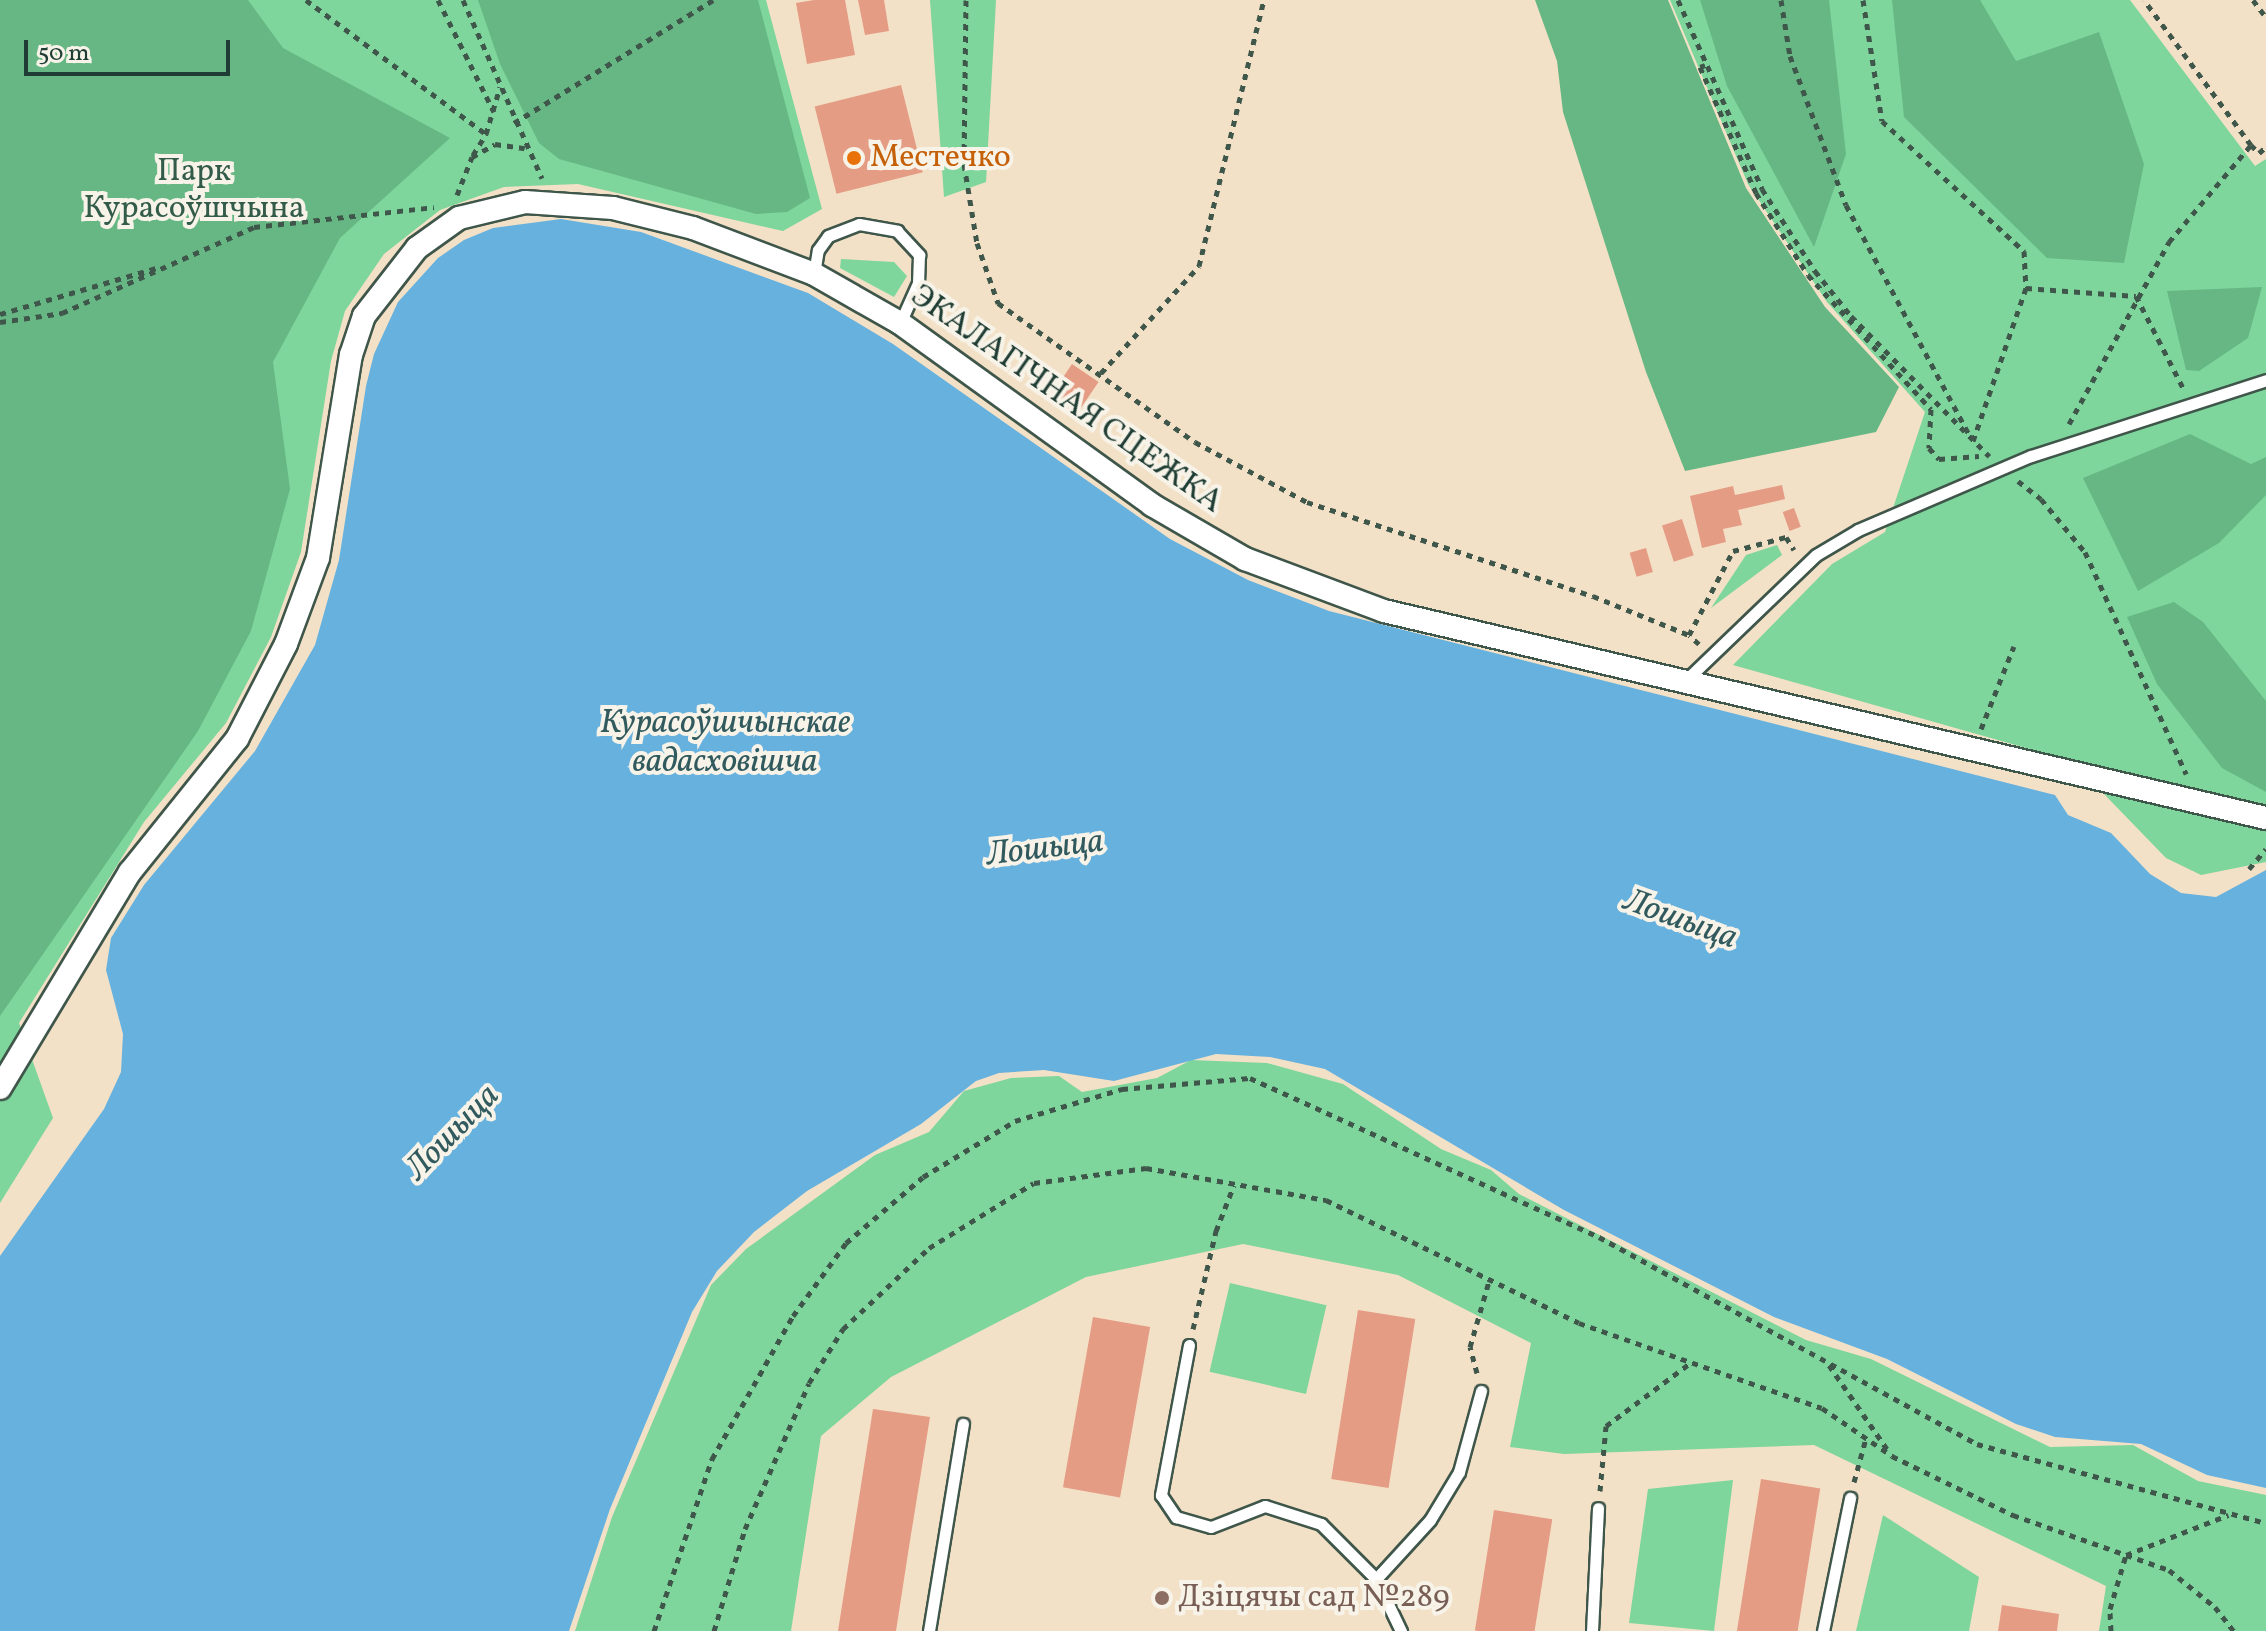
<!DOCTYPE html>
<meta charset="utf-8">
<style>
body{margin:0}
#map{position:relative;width:2266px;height:1631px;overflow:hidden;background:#f3e1c7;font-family:Vollkorn,serif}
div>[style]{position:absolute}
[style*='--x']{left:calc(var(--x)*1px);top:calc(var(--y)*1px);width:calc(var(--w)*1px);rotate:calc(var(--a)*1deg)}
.green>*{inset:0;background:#7ed69c;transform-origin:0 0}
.forest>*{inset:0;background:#66b784}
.water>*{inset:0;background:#66b1de}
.building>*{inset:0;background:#e59c84;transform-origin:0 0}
.path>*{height:5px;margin-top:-2.5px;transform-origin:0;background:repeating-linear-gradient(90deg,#3f564a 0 6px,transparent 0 12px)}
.roads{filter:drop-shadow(2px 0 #3f564a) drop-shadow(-2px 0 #3f564a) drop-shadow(0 2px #3f564a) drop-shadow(0 -2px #3f564a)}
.lane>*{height:11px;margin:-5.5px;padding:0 5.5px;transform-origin:5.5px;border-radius:5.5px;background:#fff}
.street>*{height:22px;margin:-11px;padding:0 11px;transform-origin:11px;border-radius:11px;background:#fff}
.dots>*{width:22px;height:22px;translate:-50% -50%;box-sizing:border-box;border:4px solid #f7f3e8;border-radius:50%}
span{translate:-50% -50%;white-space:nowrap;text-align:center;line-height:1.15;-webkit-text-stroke:8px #f7f3e8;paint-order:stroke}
.food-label{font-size:32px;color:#c56008}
.left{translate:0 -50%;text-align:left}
.park-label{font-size:32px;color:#325c49}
.street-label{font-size:32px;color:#1f3d34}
.education-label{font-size:32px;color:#785e54}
.water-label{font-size:34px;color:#315a5e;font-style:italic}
.scale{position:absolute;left:24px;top:40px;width:206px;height:36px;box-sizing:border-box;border:4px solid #1f3d34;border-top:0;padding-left:10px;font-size:24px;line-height:28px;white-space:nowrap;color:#1f3d34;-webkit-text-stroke:6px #f7f3e8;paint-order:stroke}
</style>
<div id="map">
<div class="green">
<i style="clip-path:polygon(0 0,766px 0,822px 209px,783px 231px,578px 184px,504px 187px,440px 210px,384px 254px,345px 311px,331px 361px,301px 552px,271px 637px,226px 723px,144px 822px,19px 1023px,53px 1118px,0 1203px)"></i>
<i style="clip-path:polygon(930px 0,996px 0,986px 182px,944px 197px)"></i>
<i style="clip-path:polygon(1670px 0,2130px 0,2255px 166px,2266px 159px,2266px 862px,2201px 875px,2166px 858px,2072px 761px,1733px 665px,1832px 564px,1885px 532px,1925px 412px,1827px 302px,1748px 184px)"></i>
<i style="clip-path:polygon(841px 259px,894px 262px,907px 276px,894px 297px,840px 268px)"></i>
<i style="clip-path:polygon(1777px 545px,1782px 555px,1711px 608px,1746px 555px)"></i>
<i style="clip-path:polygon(1191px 1060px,1267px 1063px,1343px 1084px,1441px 1149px,1491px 1170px,1519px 1194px,1806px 1340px,1871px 1359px,2050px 1447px,2133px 1445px,2198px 1481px,2266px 1495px,2266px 1631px,2099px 1631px,2106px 1586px,1814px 1445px,1564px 1454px,1510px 1447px,1531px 1343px,1398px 1275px,1243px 1244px,1086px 1277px,891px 1377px,821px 1436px,791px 1631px,575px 1631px,612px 1517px,711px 1285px,746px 1249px,875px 1155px,929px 1132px,964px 1091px,1011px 1078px,1059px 1076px,1082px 1092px,1157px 1078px)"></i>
<i style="left:1230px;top:1283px;width:99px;height:91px;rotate:13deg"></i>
<i style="clip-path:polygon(1733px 1480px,1714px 1631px,1629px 1623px,1648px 1489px)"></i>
<i style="clip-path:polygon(1883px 1515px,1979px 1577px,1969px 1631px,1856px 1631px)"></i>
</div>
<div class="forest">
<i style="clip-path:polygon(0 0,248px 0,283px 48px,450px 138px,340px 238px,273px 362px,290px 489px,251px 631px,198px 731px,0 1016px)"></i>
<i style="clip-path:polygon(478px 0,758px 0,810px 198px,787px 212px,756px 214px,559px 159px,539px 143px,500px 64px)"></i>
<i style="clip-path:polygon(1535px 0,1668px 0,1746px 188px,1825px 307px,1899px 387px,1876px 432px,1685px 471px,1646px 372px,1563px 112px,1557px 61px)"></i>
<i style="clip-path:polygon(1700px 0,1829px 0,1846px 154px,1814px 247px,1727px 86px)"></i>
<i style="clip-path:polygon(1892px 0,1980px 0,2016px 61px,2099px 32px,2144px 164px,2124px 263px,2047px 258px,1904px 117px)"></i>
<i style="clip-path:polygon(2262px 287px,2248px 338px,2199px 371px,2186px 370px,2167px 291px)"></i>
<i style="clip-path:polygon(2190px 434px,2251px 464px,2266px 457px,2266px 495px,2219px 543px,2138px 591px,2083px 478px)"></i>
<i style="clip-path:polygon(2174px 602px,2203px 622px,2266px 701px,2266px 792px,2222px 768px,2157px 684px,2127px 617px)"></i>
</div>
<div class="water">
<i style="clip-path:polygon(561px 219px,641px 232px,808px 293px,893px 344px,1170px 539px,1248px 580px,1329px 611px,2055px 795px,2068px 815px,2111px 833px,2150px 874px,2181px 893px,2216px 897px,2266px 870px,2266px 1488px,2207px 1475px,2141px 1444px,2055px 1437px,2016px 1424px,1887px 1359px,1774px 1317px,1564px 1210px,1325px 1069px,1270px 1057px,1216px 1054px,1114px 1081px,1044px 1070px,999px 1073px,976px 1081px,921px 1124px,807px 1191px,754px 1232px,717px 1271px,692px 1312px,610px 1509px,569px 1631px,0 1631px,0 1256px,104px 1109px,121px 1072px,123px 1034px,106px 970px,111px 938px,144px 885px,255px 751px,315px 645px,339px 560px,366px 386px,374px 354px,398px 302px,438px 258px,464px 240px,493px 228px)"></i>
</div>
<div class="building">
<i style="clip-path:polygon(814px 0,845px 0,855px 55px,807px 64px,796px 3px)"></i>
<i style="clip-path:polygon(858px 0,884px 0,889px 31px,865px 35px)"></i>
<i style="left:901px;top:85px;width:90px;height:89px;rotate:76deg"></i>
<i style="left:1072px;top:364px;width:32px;height:40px;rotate:34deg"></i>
<i style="clip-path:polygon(1782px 485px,1785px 499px,1738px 510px,1742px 525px,1723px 529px,1726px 542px,1702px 548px,1690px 496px,1733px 486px,1735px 495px)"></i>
<i style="left:1794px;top:508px;width:20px;height:12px;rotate:70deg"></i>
<i style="left:1682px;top:519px;width:38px;height:21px;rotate:72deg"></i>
<i style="left:1646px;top:548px;width:25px;height:17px;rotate:74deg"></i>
<i style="left:1358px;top:1310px;width:58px;height:171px;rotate:9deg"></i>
<i style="left:1093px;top:1317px;width:58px;height:173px;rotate:10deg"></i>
<i style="clip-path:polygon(873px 1409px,930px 1417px,909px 1547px,896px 1631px,838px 1631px)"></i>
<i style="left:1761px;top:1479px;width:60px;height:154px;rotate:9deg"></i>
<i style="left:1494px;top:1510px;width:59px;height:122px;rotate:9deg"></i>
<i style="clip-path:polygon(2002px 1605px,2059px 1614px,2057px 1631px,1998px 1631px)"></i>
</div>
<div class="path">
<i style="--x:306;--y:0;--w:224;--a:36.7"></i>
<i style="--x:438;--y:0;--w:125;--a:63.4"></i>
<i style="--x:463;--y:0;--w:195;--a:66.1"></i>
<i style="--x:966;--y:0;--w:164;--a:90.7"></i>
<i style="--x:964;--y:164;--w:80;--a:80.7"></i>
<i style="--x:977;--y:243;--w:64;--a:70.7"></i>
<i style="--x:998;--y:303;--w:241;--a:35.2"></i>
<i style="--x:1195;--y:442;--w:127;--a:28.2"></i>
<i style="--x:1307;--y:502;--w:301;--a:18.2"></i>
<i style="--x:1593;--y:596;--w:104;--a:22.1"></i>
<i style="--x:1678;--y:0;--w:207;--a:66"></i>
<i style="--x:1762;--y:189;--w:98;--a:57.1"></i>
<i style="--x:1815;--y:271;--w:58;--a:51.3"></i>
<i style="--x:1851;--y:316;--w:197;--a:45.4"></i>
<i style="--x:1781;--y:0;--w:57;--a:80.9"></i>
<i style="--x:1790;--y:56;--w:159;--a:69.4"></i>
<i style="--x:1846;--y:205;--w:260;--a:61.8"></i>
<i style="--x:1863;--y:0;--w:122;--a:81.1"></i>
<i style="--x:1882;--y:121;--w:193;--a:42.5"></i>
<i style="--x:2024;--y:251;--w:37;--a:87"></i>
<i style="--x:2026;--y:288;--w:162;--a:109.1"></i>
<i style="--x:2253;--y:0;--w:21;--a:53"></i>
<i style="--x:1705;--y:65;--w:5;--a:158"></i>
<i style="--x:1700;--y:67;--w:138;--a:66"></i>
<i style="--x:1756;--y:193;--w:97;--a:57.6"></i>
<i style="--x:1808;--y:275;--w:182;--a:47.5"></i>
<i style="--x:1931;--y:409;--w:39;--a:93"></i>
<i style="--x:1929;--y:448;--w:15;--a:48"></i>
<i style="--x:1939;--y:459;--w:40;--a:-4.3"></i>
<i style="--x:514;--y:123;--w:234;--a:-31.7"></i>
<i style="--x:2251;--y:145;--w:11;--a:45"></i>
<i style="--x:2259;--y:153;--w:9;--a:-41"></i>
<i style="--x:473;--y:155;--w:25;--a:-58"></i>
<i style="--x:486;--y:134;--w:49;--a:-73.4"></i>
<i style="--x:457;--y:195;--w:41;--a:-68.5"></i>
<i style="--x:472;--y:157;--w:26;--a:-29"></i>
<i style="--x:495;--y:144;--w:30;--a:8"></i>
<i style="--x:2026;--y:288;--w:110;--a:4.2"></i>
<i style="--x:2136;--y:296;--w:103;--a:62.9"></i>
<i style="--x:0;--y:314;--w:163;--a:-16.4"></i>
<i style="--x:0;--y:322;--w:63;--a:-8.3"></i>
<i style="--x:62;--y:313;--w:210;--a:-24.1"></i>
<i style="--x:254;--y:227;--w:181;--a:-6.3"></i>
<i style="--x:1101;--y:373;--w:145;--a:-47.5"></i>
<i style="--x:1199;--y:266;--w:274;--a:-76.3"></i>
<i style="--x:2069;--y:424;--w:208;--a:-61.2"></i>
<i style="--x:2169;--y:242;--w:127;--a:-49.8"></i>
<i style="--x:2251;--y:145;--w:180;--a:-126.4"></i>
<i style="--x:2018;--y:481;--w:29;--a:38"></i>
<i style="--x:2041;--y:499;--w:69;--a:50.3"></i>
<i style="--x:2085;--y:552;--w:244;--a:65.5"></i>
<i style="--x:1699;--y:644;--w:13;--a:-138"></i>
<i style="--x:1689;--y:635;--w:95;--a:-62.4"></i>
<i style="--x:1733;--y:551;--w:55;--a:-14.8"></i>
<i style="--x:1786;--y:537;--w:15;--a:58"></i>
<i style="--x:1981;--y:729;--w:89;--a:-68.3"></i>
<i style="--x:2249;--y:869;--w:26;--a:-50"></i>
<i style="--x:1193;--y:1329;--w:101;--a:-76.8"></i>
<i style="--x:1216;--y:1231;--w:49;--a:-68.6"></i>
<i style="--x:1829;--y:1365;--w:106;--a:55.4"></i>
<i style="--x:1477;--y:1373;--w:27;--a:-105"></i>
<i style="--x:1470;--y:1347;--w:69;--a:-73.9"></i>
<i style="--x:1854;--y:1482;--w:46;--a:-74.7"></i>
<i style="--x:1600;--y:1491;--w:65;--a:-84.7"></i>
<i style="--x:1606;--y:1426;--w:104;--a:-36.8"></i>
<i style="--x:654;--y:1631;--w:182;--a:-71.4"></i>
<i style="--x:712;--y:1459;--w:164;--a:-60.5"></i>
<i style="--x:793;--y:1316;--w:90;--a:-54"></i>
<i style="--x:846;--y:1243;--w:101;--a:-40.6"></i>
<i style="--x:923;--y:1177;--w:108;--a:-31.3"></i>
<i style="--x:1015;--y:1121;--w:112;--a:-16.7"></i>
<i style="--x:1122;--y:1089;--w:128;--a:-4.9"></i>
<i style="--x:1250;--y:1078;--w:384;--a:24.5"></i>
<i style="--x:1599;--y:1237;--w:431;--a:28.7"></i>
<i style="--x:1977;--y:1444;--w:300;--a:15.3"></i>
<i style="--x:714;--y:1631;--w:107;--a:-73.1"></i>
<i style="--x:745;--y:1529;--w:159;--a:-66.3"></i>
<i style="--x:809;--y:1383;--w:64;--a:-57.8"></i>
<i style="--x:843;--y:1329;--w:118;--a:-43.3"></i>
<i style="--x:929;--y:1248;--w:123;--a:-31.8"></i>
<i style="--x:1034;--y:1183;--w:113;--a:-7.6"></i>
<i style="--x:1146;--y:1168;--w:183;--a:10.1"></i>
<i style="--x:1326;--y:1200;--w:281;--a:25.9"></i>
<i style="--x:1579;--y:1323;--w:257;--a:19.3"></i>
<i style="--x:1822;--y:1408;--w:85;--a:34.4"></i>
<i style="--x:1892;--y:1456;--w:135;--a:26"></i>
<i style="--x:2013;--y:1515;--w:165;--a:19.4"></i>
<i style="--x:2169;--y:1570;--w:59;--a:38.8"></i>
<i style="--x:2215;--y:1607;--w:31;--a:52"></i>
<i style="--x:2111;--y:1631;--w:22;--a:-93"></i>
<i style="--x:2110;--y:1609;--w:56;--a:-73.5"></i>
<i style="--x:2126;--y:1555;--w:110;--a:-21.4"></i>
</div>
<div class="roads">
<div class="lane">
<i style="--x:814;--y:274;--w:24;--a:-81"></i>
<i style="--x:818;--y:250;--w:17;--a:-54"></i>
<i style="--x:828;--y:236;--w:33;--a:-21"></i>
<i style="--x:859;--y:224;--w:39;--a:10"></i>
<i style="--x:897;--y:231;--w:33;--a:47"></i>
<i style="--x:919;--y:255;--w:28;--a:92"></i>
<i style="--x:918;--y:283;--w:44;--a:114.2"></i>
<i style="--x:1686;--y:680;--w:180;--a:-43.9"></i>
<i style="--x:1816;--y:555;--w:49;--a:-30.8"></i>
<i style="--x:1858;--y:530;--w:188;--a:-23.2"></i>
<i style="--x:2031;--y:456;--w:247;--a:-17.9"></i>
<i style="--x:1189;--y:1345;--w:153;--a:100.6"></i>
<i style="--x:1161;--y:1495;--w:27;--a:56"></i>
<i style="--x:1176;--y:1517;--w:36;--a:16"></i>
<i style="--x:1211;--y:1527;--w:58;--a:-21.3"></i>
<i style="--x:1265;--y:1506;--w:59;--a:17.8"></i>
<i style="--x:1321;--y:1524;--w:78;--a:45"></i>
<i style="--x:1376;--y:1579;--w:58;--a:64.3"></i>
<i style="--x:1376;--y:1579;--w:80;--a:-47.5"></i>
<i style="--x:1430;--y:1520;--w:56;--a:-58.9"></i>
<i style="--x:1459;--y:1472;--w:84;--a:-74.8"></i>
<i style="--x:929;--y:1631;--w:210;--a:-80.7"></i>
<i style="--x:1592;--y:1631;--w:123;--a:-87.2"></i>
<i style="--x:1823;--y:1631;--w:136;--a:-78.5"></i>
</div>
<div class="street">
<i style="--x:0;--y:1088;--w:252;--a:-59"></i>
<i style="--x:130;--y:872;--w:171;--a:-51.2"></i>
<i style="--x:237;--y:739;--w:107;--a:-62.7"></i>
<i style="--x:286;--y:644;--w:92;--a:-69.6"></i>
<i style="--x:318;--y:558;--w:206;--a:-80.8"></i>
<i style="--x:351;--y:355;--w:41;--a:-71.6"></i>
<i style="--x:364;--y:316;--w:86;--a:-52.1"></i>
<i style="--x:417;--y:248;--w:52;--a:-35.5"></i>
<i style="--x:459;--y:218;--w:68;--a:-13.6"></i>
<i style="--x:525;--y:202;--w:88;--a:3.9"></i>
<i style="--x:613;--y:208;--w:82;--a:14"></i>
<i style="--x:693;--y:228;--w:129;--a:20.8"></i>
<i style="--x:814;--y:274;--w:99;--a:29.7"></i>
<i style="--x:900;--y:323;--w:311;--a:35.8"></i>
<i style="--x:1152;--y:505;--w:108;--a:30.1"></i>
<i style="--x:1245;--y:559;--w:148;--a:20.5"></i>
<i style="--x:1384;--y:611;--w:906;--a:13.21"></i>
</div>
</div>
<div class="dots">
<i style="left:854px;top:158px;background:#e8710a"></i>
<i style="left:1162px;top:1598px;background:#8d6e63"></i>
</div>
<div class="food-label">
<span class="left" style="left:870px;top:158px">Местечко</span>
</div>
<div class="park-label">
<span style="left:194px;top:191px">Парк<br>Курасоўшчына</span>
</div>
<div class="street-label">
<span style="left:1066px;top:400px;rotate:35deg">ЭКАЛАГІЧНАЯ СЦЕЖКА</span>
</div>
<div class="education-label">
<span class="left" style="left:1178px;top:1598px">Дзіцячы сад №289</span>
</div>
<div class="water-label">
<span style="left:725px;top:743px">Курасоўшчынскае<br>вадасховішча</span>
<span style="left:1045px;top:849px;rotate:-7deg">Лошыца</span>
<span style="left:1680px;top:920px;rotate:20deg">Лошыца</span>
<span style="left:453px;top:1133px;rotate:-46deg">Лошыца</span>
</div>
<div class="scale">50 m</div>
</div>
